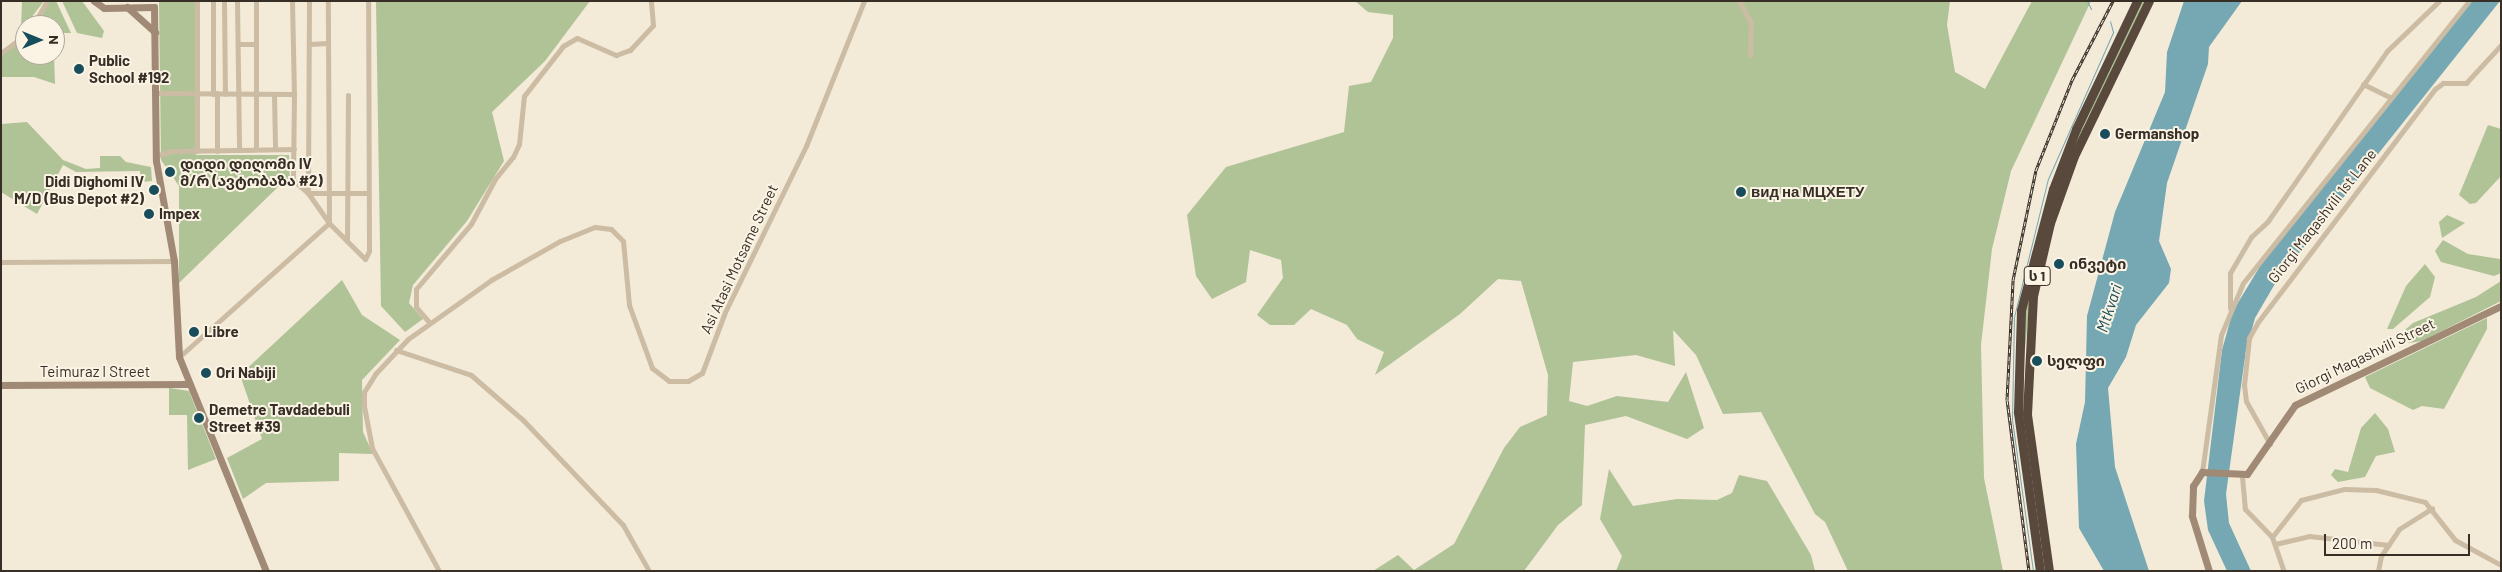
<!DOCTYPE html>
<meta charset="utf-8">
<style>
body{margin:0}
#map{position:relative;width:2502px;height:572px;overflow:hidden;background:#f3ead8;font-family:Barlow,"Noto Sans Georgian",sans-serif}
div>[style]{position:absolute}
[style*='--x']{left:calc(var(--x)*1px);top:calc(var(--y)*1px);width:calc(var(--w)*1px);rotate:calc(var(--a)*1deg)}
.green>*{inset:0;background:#afc397}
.water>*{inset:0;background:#75a8b3}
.stream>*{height:1px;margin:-0.5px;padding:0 0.5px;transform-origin:0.5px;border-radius:0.5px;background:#75a8b3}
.street>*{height:5px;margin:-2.5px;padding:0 2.5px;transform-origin:2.5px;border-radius:2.5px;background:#ccbca3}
.secondary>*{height:7px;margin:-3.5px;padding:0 3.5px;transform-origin:3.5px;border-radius:3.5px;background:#a08a75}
.highway>*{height:9px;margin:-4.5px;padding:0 4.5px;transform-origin:4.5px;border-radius:4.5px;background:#59493c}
.rail>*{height:3px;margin-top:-1.5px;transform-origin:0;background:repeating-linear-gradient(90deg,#fbf4e5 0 4px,#372e26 0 8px);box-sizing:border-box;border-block:1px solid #372e26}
.dots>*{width:14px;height:14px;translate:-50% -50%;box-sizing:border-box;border:2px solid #fbf4e5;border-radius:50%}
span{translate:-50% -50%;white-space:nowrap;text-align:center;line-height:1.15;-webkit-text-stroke:4px #fbf4e5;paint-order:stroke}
.shield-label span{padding:1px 4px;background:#fbf4e5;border:1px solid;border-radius:4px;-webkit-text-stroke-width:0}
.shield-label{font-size:14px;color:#372e26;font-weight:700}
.poi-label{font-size:15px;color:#372e26;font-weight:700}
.left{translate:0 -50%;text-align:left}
.right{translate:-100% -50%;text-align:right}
.street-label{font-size:15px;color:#372e26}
.water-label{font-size:16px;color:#184e5c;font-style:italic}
.frame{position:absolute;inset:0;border:2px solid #372e26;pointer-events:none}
.north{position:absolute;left:15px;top:15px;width:50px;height:50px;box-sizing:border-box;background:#fbf4e5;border:1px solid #ada599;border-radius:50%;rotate:90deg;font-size:14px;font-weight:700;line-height:20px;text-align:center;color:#372e26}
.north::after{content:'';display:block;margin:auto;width:18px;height:22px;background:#184e5c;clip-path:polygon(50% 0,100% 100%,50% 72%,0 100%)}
.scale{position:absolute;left:2324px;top:534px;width:146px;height:22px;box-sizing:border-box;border:2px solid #372e26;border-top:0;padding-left:6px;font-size:15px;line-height:18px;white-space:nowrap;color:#372e26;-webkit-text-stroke:4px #fbf4e5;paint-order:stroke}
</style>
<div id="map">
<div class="green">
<i style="clip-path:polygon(22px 1px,44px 1px,21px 31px)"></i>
<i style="clip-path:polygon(49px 1px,56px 1px,71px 33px,55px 33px,55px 25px,36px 25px)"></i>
<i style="clip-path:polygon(62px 1px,82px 1px,104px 31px,102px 38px,77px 33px)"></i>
<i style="clip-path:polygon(159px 1px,196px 1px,196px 155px,289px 155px,290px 181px,279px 186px,179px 283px,179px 186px,161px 160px)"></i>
<i style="clip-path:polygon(376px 1px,590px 1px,545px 61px,492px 112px,504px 161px,467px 221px,413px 285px,409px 303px,423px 319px,405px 332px,381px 306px)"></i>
<i style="clip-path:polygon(1355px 1px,1950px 1px,1947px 25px,1955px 72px,1985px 89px,2032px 1px,2091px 1px,2011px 171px,1992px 249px,1981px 345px,1984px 478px,2003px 571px,1848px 571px,1825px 522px,1815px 514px,1761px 412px,1723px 414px,1696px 355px,1673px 330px,1675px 366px,1636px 355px,1573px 362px,1569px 401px,1587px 406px,1617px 396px,1668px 402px,1686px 372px,1704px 428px,1687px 439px,1626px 416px,1585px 425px,1582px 505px,1558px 525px,1524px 571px,1373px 571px,1398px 555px,1414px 570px,1454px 544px,1504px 448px,1520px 427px,1547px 415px,1548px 375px,1521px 281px,1498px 279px,1460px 314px,1375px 375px,1384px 352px,1357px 339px,1347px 325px,1311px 309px,1294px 325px,1270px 325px,1257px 315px,1283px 278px,1281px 260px,1250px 250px,1246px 282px,1212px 299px,1196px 276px,1187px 215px,1226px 167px,1344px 132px,1349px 86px,1371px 82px,1393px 38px,1393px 15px,1368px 12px)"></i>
<i style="clip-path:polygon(2142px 1px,2146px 1px,2084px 126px,2031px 290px,2024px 359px,2024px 412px,2043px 571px,2021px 412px,2025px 312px,2067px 157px)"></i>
<i style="clip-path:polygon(25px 39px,25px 55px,54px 55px,55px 84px,34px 77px,1px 77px,1px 56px)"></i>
<i style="clip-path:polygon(27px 122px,63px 160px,86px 169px,100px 168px,100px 156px,120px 156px,126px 162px,151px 167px,152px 181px,141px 182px,140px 171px,76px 172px,63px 165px,37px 214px,1px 192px,1px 124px)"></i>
<i style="clip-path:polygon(2488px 125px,2501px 129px,2501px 176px,2476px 203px,2470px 204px,2459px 195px)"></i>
<i style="clip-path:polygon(2447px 215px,2465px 223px,2442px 238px,2439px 222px)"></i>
<i style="clip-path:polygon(2443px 240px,2468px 254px,2500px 259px,2501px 273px,2494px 276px,2441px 262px,2435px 251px)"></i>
<i style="clip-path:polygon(2425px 264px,2435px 277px,2430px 297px,2393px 329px,2387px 329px,2406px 286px)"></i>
<i style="clip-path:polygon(342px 280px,362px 315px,400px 340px,362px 380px,363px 432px,373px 454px,339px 453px,339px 481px,266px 483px,243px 499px,227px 458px,262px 439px,240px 375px)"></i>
<i style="clip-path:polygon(2501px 281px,2501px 301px,2422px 341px,2409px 343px,2398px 336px,2413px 323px,2476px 297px)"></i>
<i style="clip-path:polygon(2487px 318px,2487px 329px,2444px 409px,2422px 406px,2413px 410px,2370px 388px,2365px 377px)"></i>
<i style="clip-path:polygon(169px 388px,189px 391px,216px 459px,188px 470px,187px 415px,169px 415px)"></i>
<i style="clip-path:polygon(2375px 413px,2388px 429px,2395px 452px,2376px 456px,2365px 477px,2338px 482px,2331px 475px,2335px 469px,2348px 472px,2361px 428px)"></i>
<i style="clip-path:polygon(1609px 469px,1633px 506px,1677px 499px,1717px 500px,1732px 493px,1739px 475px,1767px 481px,1811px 555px,1815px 571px,1616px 571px,1622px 556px,1600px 519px)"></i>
</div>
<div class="water">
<i style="clip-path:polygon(2184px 1px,2242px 1px,2209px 47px,2208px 64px,2167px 183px,2159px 241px,2171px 269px,2169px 283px,2136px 325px,2126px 357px,2108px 388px,2115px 467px,2149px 571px,2104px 571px,2079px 528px,2076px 444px,2085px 402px,2087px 316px,2115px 212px,2165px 92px,2167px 52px)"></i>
<i style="clip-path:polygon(2471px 1px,2500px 1px,2276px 282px,2255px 318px,2246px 350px,2226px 494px,2229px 523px,2251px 571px,2227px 571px,2208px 530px,2204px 501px,2222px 350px,2233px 311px,2262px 263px)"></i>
</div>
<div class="stream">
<i style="--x:2087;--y:1;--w:9;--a:63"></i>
<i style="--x:2033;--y:571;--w:152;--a:-97.9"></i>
<i style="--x:2012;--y:420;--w:103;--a:-88.9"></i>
<i style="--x:2014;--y:317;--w:142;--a:-76.2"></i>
<i style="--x:2048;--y:179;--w:161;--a:-66.1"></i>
<i style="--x:2113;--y:32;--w:11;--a:-105"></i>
</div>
<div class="street">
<i style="--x:197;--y:1;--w:150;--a:90"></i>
<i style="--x:224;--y:1;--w:93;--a:89.4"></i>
<i style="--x:237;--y:1;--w:147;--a:89.2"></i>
<i style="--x:292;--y:1;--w:93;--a:88.8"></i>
<i style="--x:309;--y:1;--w:192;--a:90.3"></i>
<i style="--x:308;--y:193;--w:37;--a:55"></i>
<i style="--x:329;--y:223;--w:51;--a:45"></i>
<i style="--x:365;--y:259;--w:9;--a:-63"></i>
<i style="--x:369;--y:251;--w:250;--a:-90.2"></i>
<i style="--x:1739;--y:1;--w:25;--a:61"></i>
<i style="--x:1751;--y:23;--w:32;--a:92"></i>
<i style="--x:33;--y:25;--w:28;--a:-60"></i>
<i style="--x:238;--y:44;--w:17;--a:0"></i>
<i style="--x:310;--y:44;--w:18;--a:-3"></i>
<i style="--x:1;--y:53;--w:30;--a:-37"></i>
<i style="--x:2363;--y:84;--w:30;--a:26"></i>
<i style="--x:156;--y:93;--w:138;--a:0.4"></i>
<i style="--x:294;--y:94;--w:86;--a:90.7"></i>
<i style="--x:293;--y:180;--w:20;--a:41"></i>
<i style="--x:213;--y:94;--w:93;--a:-90"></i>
<i style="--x:274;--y:94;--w:54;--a:88.9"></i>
<i style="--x:256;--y:148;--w:147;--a:-90"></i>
<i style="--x:217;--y:151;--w:58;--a:-90"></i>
<i style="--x:156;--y:156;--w:16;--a:-18"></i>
<i style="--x:171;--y:151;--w:123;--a:-0.9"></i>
<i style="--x:308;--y:193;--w:60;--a:0"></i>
<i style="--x:347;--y:241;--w:146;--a:-89.6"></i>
<i style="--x:1;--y:262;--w:173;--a:-0.3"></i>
<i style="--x:2230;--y:308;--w:35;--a:-90"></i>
<i style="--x:2230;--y:273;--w:42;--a:-59.7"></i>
<i style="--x:2251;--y:237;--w:23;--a:-43"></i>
<i style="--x:2268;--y:221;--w:208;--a:-55"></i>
<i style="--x:2387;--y:51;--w:72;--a:-43.9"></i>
<i style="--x:429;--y:322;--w:20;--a:-131"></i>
<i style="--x:416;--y:307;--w:18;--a:-90"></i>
<i style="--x:416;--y:289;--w:85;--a:-49.8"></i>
<i style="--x:471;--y:224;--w:51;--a:-61.9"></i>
<i style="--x:495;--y:179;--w:28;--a:-51"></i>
<i style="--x:513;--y:157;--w:14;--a:-65"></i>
<i style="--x:519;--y:144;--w:48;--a:-84.1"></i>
<i style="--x:524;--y:96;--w:63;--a:-52"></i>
<i style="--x:563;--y:46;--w:16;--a:-30"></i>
<i style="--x:577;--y:38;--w:43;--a:23.6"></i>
<i style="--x:616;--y:55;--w:15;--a:-20"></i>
<i style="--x:630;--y:50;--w:34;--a:-47"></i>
<i style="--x:653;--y:25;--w:24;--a:-95"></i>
<i style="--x:396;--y:350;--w:79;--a:18.4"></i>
<i style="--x:471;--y:375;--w:69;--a:40.9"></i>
<i style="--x:523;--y:420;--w:145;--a:46.4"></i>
<i style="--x:623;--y:525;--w:53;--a:60.5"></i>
<i style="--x:179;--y:357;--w:201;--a:-41.8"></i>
<i style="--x:329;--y:223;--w:222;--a:-90.3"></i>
<i style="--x:2270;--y:444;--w:49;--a:-119.2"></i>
<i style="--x:2246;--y:401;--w:16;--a:-97"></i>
<i style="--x:2244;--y:385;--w:47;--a:-83.9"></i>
<i style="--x:2249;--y:338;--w:18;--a:-61"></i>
<i style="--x:2258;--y:322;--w:293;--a:-52.8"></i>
<i style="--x:2435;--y:89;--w:10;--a:-37"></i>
<i style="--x:2443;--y:83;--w:23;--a:0"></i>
<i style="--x:2466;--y:83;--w:52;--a:-47.4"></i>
<i style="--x:2202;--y:472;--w:138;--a:-82.1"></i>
<i style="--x:2221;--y:335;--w:56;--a:-67.1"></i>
<i style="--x:2243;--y:283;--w:361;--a:-51.3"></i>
<i style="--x:2242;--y:476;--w:33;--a:85"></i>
<i style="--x:2245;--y:509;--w:39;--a:46"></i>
<i style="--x:2272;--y:537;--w:36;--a:71"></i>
<i style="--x:2272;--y:537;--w:47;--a:-51.9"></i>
<i style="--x:2301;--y:500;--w:44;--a:-14.3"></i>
<i style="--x:2344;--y:489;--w:32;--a:2"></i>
<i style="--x:2376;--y:490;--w:50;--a:13.8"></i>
<i style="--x:2425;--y:502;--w:48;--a:51.7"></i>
<i style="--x:2455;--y:540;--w:52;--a:28.5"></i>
<i style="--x:2275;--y:544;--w:35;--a:-13"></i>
<i style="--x:2309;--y:536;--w:80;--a:6.5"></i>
<i style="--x:439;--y:571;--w:140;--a:-118.6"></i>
<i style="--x:372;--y:448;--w:43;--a:-100.8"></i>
<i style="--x:364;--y:406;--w:14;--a:-90"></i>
<i style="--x:364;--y:392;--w:22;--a:-58"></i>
<i style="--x:376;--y:373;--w:47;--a:-46.7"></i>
<i style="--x:408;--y:339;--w:102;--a:-35.4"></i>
<i style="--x:491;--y:280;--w:79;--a:-29.5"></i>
<i style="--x:560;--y:241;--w:38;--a:-22"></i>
<i style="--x:595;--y:227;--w:16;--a:7"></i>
<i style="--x:611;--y:229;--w:17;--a:45"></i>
<i style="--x:623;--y:241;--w:64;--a:84.6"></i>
<i style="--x:629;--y:305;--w:67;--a:69.9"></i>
<i style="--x:652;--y:368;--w:21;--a:37"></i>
<i style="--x:669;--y:381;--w:19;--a:0"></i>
<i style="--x:688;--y:381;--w:16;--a:-30"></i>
<i style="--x:702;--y:373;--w:65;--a:-69.3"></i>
<i style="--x:725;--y:312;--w:185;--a:-64"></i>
<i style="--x:806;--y:146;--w:156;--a:-68.2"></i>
<i style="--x:2378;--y:571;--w:15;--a:-79"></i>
<i style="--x:2381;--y:556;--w:32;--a:-56"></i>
<i style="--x:2399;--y:529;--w:39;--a:-32"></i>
</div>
<div class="secondary">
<i style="--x:94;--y:1;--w:12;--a:35"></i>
<i style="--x:104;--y:8;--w:50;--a:-1.1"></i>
<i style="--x:154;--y:7;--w:154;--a:89.3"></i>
<i style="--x:156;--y:161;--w:102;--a:79.8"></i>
<i style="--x:174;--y:261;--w:96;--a:87"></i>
<i style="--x:179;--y:357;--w:231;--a:67.9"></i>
<i style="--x:127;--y:7;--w:38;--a:42"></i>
<i style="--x:1;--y:385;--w:187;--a:-0.3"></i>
<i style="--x:2209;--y:571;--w:58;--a:-107.2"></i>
<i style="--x:2192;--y:516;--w:30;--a:-88"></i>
<i style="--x:2193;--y:486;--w:17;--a:-57"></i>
<i style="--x:2202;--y:472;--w:45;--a:2.5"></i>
<i style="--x:2247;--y:474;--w:84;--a:-55.2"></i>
<i style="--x:2295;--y:405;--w:229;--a:-25.7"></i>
</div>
<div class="highway">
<i style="--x:2040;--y:571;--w:161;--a:-97.9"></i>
<i style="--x:2018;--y:412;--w:102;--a:-88.3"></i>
<i style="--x:2021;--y:310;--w:125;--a:-75.2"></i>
<i style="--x:2053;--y:189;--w:64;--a:-69"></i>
<i style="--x:2076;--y:129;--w:142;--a:-64.5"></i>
<i style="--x:2049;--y:571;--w:159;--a:-98"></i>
<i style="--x:2027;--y:414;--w:118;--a:-87.1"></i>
<i style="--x:2033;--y:296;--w:75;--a:-76.9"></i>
<i style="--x:2050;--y:223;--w:71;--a:-70.3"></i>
<i style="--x:2074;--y:156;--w:172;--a:-64.2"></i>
</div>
<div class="rail">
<i style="--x:2029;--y:571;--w:172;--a:-97.3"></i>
<i style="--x:2007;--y:400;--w:120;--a:-87.1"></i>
<i style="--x:2013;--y:280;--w:112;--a:-78.2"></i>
<i style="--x:2036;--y:170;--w:97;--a:-68.2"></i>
<i style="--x:2072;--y:80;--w:89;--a:-62.6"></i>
</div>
<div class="dots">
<i style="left:79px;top:69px;background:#184e5c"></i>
<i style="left:2105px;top:134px;background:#184e5c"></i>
<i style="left:170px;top:172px;background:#184e5c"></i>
<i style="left:154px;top:190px;background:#184e5c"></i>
<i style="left:1741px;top:192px;background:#184e5c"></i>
<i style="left:149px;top:214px;background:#184e5c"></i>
<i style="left:2059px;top:264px;background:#184e5c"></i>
<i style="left:194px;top:332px;background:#184e5c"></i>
<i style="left:2037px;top:361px;background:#184e5c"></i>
<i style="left:206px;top:373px;background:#184e5c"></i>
<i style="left:199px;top:418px;background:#184e5c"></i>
</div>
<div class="shield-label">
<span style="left:2037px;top:276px">ს 1</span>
</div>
<div class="poi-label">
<span class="left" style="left:89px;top:69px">Public<br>School #192</span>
<span class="left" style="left:2115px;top:134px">Germanshop</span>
<span class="left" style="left:180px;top:172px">დიდი დიღომი IV<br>მ/რ (ავტობაზა #2)</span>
<span class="right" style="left:144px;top:190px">Didi Dighomi IV<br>M/D (Bus Depot #2)</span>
<span class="left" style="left:1751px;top:192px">вид на МЦХЕТУ</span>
<span class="left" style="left:159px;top:214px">Impex</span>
<span class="left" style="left:2069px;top:264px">ინვეტი</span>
<span class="left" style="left:204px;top:332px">Libre</span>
<span class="left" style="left:2047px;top:361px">სელფი</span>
<span class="left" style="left:216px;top:373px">Ori Nabiji</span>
<span class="left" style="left:209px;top:418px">Demetre Tavdadebuli<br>Street #39</span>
</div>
<div class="street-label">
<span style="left:2322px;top:216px;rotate:-52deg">Giorgi Maqashvili 1st Lane</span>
<span style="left:739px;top:259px;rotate:-65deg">Asi Atasi Motsame Street</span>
<span style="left:2365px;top:356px;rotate:-26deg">Giorgi Maqashvili Street</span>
<span style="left:95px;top:372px">Teimuraz I Street</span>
</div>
<div class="water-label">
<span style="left:2109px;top:308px;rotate:-72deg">Mtkvari</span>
</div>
<div class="frame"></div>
<div class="north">N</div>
<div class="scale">200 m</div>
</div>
